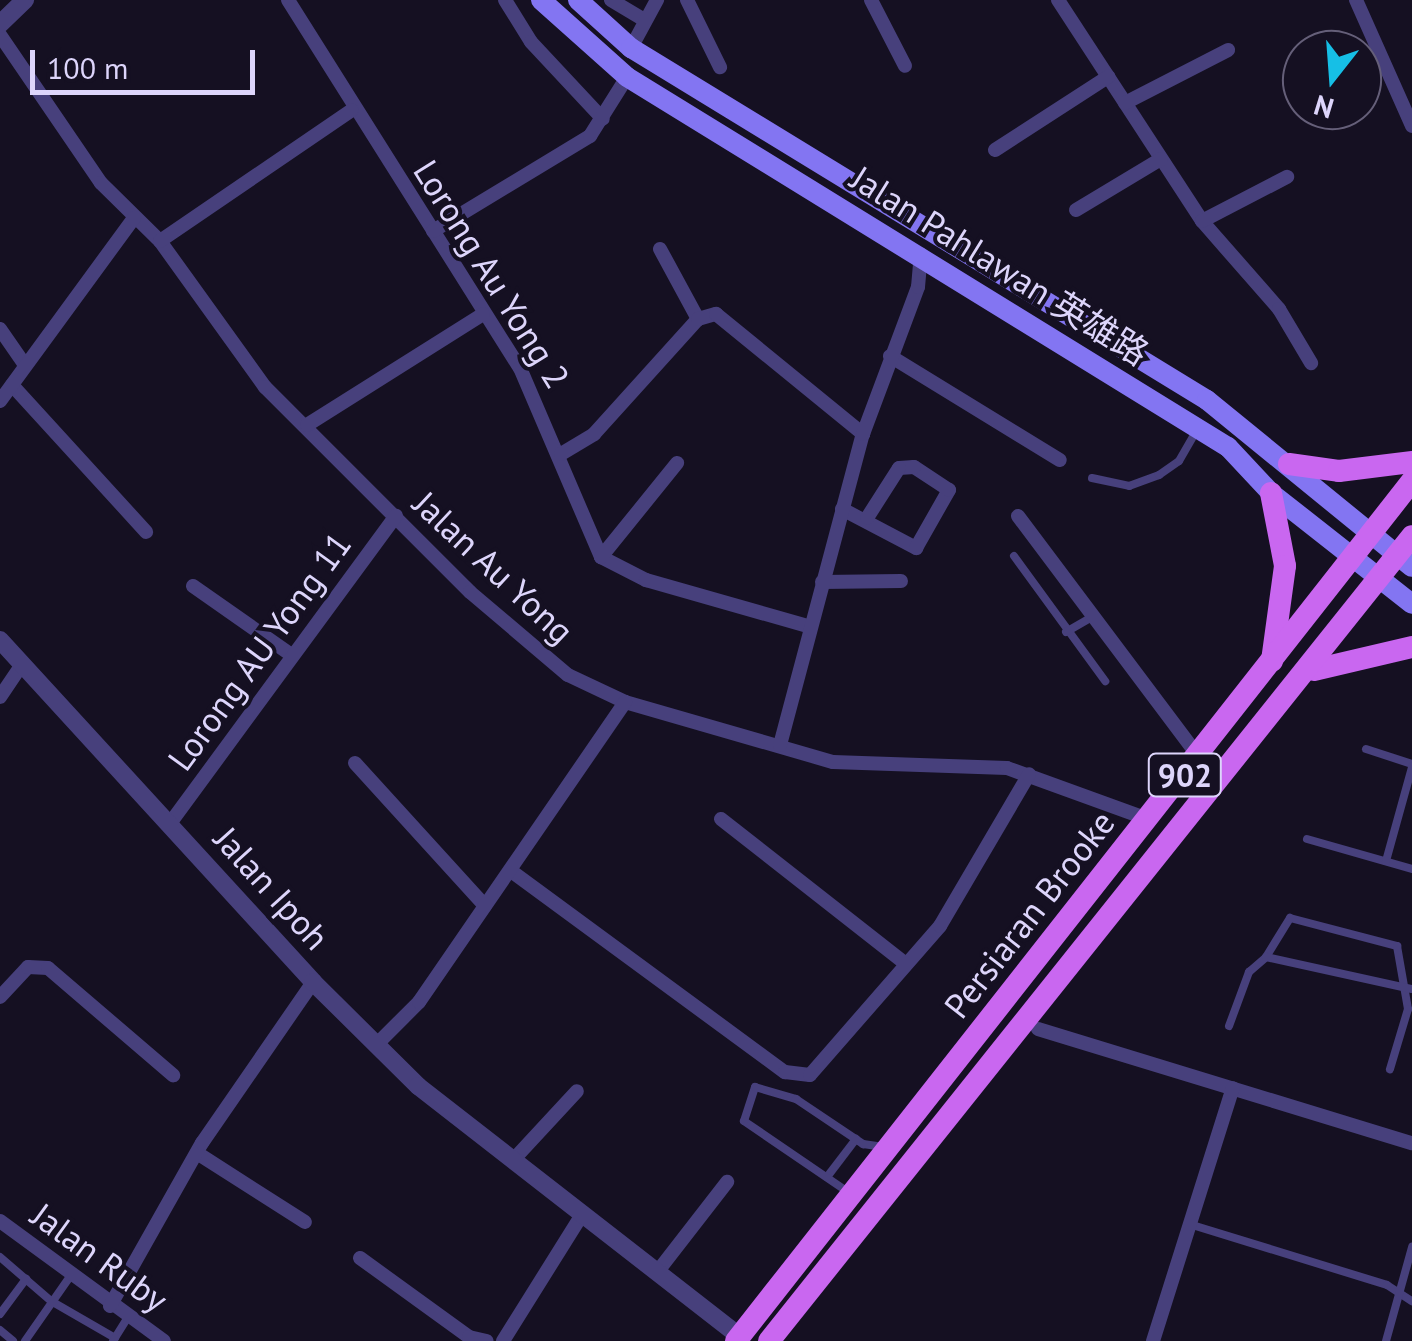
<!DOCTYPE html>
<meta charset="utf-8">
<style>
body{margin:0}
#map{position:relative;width:1412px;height:1341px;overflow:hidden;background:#151022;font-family:"PT Sans","Noto Sans SC",sans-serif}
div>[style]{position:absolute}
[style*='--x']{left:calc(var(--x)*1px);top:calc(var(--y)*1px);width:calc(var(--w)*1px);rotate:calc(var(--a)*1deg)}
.service>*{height:8px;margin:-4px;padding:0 4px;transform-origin:4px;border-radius:4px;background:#47407c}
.minor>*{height:14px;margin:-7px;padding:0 7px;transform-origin:7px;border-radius:7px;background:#47407c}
.tertiary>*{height:18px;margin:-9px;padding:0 9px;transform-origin:9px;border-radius:9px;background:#47407c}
.secondary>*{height:20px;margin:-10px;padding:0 10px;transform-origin:10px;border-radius:10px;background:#8375f2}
.primary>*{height:22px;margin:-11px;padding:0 11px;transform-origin:11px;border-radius:11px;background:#c967f0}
span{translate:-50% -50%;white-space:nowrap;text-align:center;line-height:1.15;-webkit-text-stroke:8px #151022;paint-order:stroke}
.shield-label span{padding:2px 8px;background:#151022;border:2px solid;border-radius:8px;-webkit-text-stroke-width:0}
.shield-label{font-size:32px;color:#ddd5fb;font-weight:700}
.street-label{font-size:35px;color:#ddd5fb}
.north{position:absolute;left:1282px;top:30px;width:100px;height:100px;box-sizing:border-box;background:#151022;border:2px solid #655f79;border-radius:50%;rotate:197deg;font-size:28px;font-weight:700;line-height:40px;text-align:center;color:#ddd5fb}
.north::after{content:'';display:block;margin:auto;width:35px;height:45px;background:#16bfe6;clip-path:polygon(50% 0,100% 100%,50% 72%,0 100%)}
.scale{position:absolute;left:30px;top:50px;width:225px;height:45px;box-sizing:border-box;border:5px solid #ddd5fb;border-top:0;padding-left:12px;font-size:30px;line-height:35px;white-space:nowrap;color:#ddd5fb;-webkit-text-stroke:8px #151022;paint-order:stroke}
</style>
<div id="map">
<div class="service">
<i style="--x:1092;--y:478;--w:38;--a:12"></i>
<i style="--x:1129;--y:486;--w:32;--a:-20"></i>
<i style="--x:1159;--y:475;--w:24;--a:-35"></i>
<i style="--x:1179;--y:461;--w:34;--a:-60"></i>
<i style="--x:1014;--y:556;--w:155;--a:53.9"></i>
<i style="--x:1066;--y:632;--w:28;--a:-30"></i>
<i style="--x:1366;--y:749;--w:48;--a:18.1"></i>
<i style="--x:1307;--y:839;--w:109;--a:15.9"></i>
<i style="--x:1386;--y:861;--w:98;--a:-74.5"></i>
<i style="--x:1266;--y:957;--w:46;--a:-58.4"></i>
<i style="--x:1290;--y:918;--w:111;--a:14.7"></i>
<i style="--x:1397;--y:946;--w:64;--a:80.1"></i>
<i style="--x:1408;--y:1009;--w:63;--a:106.7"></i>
<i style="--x:1229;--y:1026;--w:58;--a:-69.7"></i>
<i style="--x:1249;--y:972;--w:23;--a:-41"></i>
<i style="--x:1266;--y:957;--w:149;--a:12.4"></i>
<i style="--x:827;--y:1177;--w:48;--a:-52.7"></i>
<i style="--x:848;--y:1192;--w:126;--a:-145.7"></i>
<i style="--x:744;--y:1121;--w:36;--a:-72"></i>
<i style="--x:755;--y:1087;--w:43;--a:16.3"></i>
<i style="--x:796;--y:1099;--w:81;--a:33.9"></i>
<i style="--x:863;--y:1144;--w:21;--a:8"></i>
<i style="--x:1189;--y:1224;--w:207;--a:17.1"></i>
<i style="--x:1387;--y:1285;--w:30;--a:33"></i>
<i style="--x:0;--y:1257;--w:67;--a:40.8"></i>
<i style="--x:51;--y:1301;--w:74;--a:30"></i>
<i style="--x:0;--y:1314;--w:44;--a:-53.4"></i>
<i style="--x:0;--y:1330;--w:17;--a:40"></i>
<i style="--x:25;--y:1341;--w:77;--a:-55.1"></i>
<i style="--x:113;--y:1341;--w:25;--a:-58"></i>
<i style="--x:1386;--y:1341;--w:98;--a:-74.5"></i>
</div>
<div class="minor">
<i style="--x:288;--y:0;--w:435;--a:57.8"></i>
<i style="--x:520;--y:368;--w:206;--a:66.8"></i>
<i style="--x:601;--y:557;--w:51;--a:27.1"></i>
<i style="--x:646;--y:580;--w:168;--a:15.9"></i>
<i style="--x:505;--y:0;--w:49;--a:58.2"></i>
<i style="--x:531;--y:42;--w:105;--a:46.9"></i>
<i style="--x:611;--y:0;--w:39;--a:31"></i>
<i style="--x:687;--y:0;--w:75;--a:63.8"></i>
<i style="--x:871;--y:0;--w:74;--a:62.7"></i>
<i style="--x:1058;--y:0;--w:264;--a:56.9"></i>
<i style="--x:1202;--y:221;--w:117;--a:48.8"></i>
<i style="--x:1279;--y:309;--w:63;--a:59.3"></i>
<i style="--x:1356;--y:0;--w:138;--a:66"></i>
<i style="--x:0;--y:35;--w:179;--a:55.7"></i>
<i style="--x:101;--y:183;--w:83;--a:44.5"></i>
<i style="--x:160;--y:241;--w:180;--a:54.3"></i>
<i style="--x:265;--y:387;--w:290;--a:45"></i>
<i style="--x:470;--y:592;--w:128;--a:40.3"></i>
<i style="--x:568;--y:675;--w:63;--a:25.3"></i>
<i style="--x:625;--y:702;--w:216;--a:16.1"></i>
<i style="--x:833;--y:762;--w:174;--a:2"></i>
<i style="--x:1007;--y:768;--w:150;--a:19.9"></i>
<i style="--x:631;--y:48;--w:55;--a:-61.6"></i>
<i style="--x:1125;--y:103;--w:116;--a:-27.2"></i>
<i style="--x:995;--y:150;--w:135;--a:-32.9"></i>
<i style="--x:1076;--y:210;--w:99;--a:-31"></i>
<i style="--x:1202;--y:221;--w:96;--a:-27.4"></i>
<i style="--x:433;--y:231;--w:184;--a:-31.2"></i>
<i style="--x:590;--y:136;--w:70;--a:-57.9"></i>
<i style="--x:160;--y:241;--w:232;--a:-34.3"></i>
<i style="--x:660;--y:249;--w:80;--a:61.5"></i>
<i style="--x:0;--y:329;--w:44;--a:55.2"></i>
<i style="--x:890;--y:356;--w:199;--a:31.5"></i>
<i style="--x:12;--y:385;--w:199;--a:47.6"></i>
<i style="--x:0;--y:401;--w:227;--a:-53.8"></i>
<i style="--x:307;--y:425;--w:208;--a:-32.2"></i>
<i style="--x:561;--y:454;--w:39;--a:-31"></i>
<i style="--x:594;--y:434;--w:155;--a:-47.9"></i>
<i style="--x:698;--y:319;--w:19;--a:-16"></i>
<i style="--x:716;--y:314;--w:190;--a:39.2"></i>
<i style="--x:842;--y:509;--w:84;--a:27.8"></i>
<i style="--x:916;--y:548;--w:67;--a:-60.4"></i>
<i style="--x:949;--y:490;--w:42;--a:-146.7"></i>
<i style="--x:914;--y:467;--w:15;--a:176"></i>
<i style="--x:899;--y:468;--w:59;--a:122.6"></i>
<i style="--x:1018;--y:516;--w:301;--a:53.1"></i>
<i style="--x:601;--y:557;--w:121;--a:-51"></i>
<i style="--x:822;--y:582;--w:79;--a:-0.7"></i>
<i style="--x:193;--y:586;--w:118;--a:35"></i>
<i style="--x:0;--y:697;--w:40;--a:-56"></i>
<i style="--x:780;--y:745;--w:322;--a:-75.1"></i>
<i style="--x:863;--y:434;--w:157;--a:-69.5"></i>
<i style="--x:918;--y:287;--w:33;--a:-85"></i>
<i style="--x:355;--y:763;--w:193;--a:47.7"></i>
<i style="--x:721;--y:819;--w:235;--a:38.1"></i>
<i style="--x:171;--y:822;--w:380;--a:-53.7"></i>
<i style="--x:511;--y:871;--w:340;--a:36.3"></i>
<i style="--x:785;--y:1072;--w:25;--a:7"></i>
<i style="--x:810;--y:1075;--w:198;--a:-48.9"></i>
<i style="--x:940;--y:926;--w:176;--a:-59.6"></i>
<i style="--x:0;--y:997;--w:41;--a:-47"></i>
<i style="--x:28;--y:967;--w:20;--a:3"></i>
<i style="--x:48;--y:968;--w:165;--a:40.6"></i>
<i style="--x:1038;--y:1029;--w:391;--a:17"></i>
<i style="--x:376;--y:1045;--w:61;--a:-45"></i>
<i style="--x:419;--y:1002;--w:364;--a:-55.5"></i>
<i style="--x:197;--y:1153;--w:128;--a:32.6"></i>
<i style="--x:515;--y:1158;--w:91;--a:-47.2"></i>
<i style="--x:0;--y:1221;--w:203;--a:36.2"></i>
<i style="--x:360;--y:1258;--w:135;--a:35.9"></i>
<i style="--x:469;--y:1337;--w:18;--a:13"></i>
<i style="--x:658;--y:1271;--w:113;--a:-52.2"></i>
<i style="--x:110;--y:1306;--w:187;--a:-60.6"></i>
<i style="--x:202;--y:1143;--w:196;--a:-55.4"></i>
<i style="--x:503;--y:1341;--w:151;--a:-58"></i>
<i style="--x:1153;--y:1341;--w:265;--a:-72.5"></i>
</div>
<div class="tertiary">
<i style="--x:0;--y:24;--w:35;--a:-44"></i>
<i style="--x:0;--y:640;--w:464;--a:47.5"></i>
<i style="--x:313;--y:982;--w:148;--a:44.7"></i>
<i style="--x:418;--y:1086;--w:408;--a:37.9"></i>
</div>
<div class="secondary">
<i style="--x:541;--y:0;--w:115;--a:41.8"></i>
<i style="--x:627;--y:77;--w:706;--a:31.62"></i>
<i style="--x:1228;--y:447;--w:63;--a:46.9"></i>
<i style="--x:1271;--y:493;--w:179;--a:38.2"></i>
<i style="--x:578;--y:0;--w:72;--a:42.2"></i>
<i style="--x:631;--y:48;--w:675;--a:31.43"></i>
<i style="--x:1207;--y:400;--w:264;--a:39.2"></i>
</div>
<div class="primary">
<i style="--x:1289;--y:464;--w:50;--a:8"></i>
<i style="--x:1339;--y:471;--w:74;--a:-7"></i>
<i style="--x:1271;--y:493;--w:74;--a:79.1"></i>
<i style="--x:1285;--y:566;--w:96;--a:97.8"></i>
<i style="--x:1314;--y:670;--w:101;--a:-13.2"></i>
<i style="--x:736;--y:1341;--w:1094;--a:-51.83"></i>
<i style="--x:769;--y:1341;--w:1030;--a:-51.38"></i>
</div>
<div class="shield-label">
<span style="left:1185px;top:775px">902</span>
</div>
<div class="street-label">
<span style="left:1000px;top:265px;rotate:32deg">Jalan Pahlawan 英雄路</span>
<span style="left:492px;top:274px;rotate:58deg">Lorong Au Yong 2</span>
<span style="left:494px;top:567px;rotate:43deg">Jalan Au Yong</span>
<span style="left:259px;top:651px;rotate:-54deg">Lorong AU Yong 11</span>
<span style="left:272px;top:888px;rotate:48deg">Jalan Ipoh</span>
<span style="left:1029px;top:914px;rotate:-52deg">Persiaran Brooke</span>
<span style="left:100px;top:1257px;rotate:36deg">Jalan Ruby</span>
</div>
<div class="north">N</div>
<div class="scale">100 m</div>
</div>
